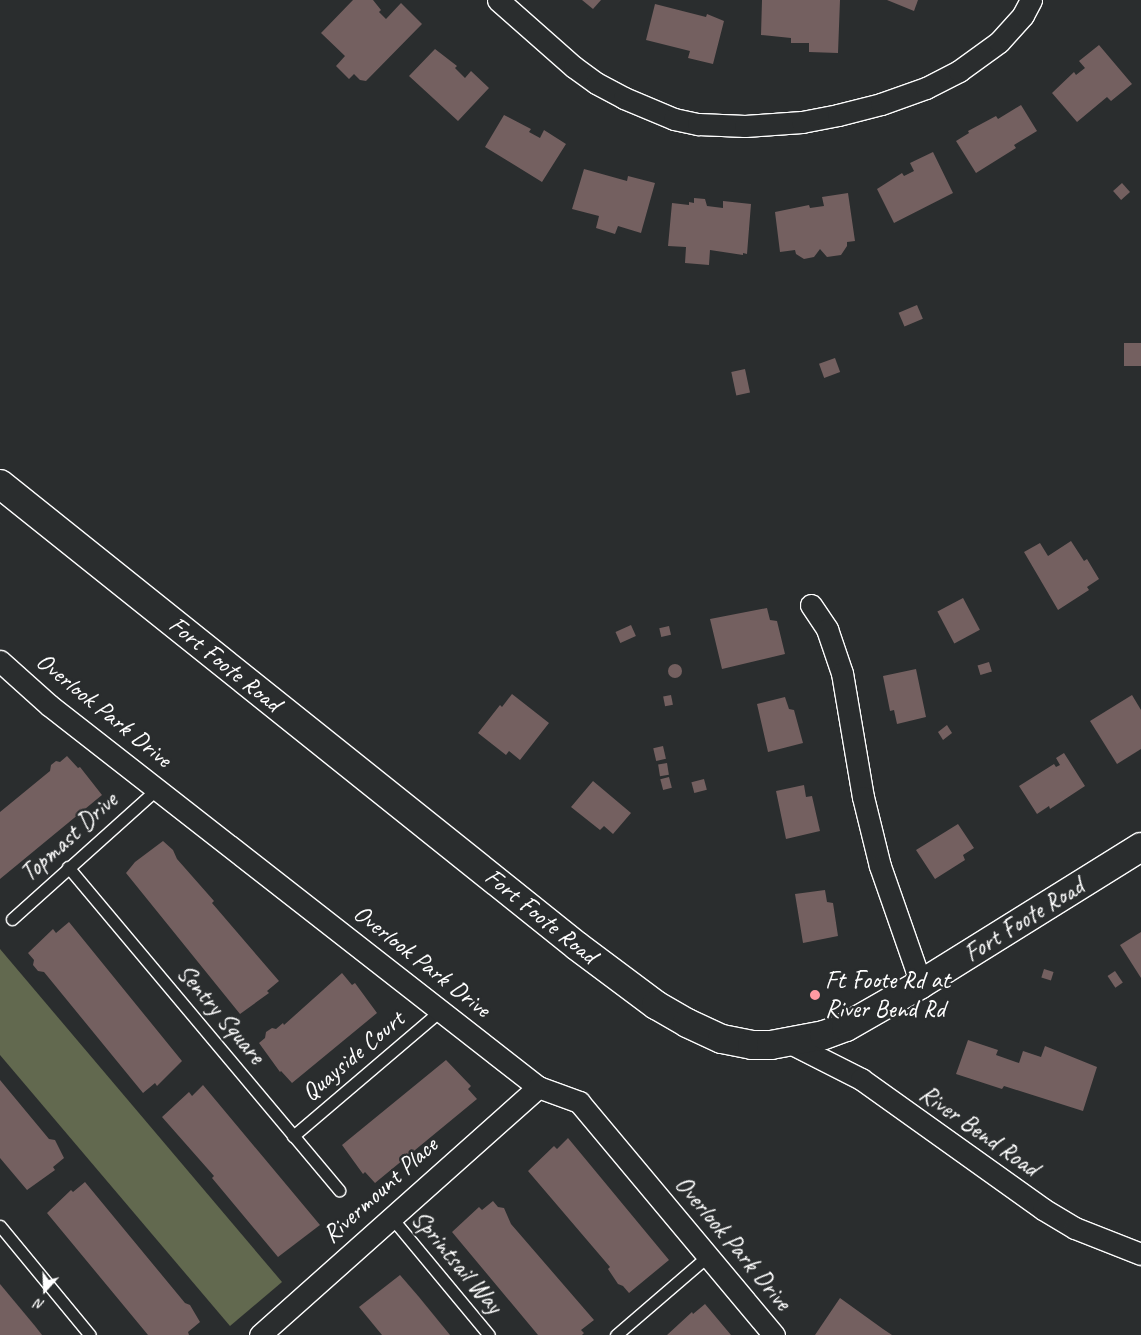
<!DOCTYPE html>
<style>
body{margin:0}
#map{position:relative;width:1141px;height:1335px;overflow:hidden;background:#2a2d2e;font-family:Caveat,sans-serif}
div>[style]{position:absolute}
[style*='--x']{left:calc(var(--x)*1px);top:calc(var(--y)*1px);width:calc(var(--w)*1px);rotate:calc(var(--a)*1deg)}
.green>*{inset:0;background:#62694f}
.building>*{inset:0;background:#746060;transform-origin:0 0}
.round{border-radius:50%}
.roads{filter:drop-shadow(1px 0 #fff) drop-shadow(-1px 0 #fff) drop-shadow(0 1px #fff) drop-shadow(0 -1px #fff)}
.lane>*{height:11px;margin:-5.5px;padding:0 5.5px;transform-origin:5.5px;border-radius:5.5px;background:#2a2d2e}
.street>*{height:21px;margin:-10.5px;padding:0 10.5px;transform-origin:10.5px;border-radius:10.5px;background:#2a2d2e}
.secondary>*{height:28px;margin:-14px;padding:0 14px;transform-origin:14px;border-radius:14px;background:#2a2d2e}
.dots>*{width:14px;height:14px;translate:-50% -50%;box-sizing:border-box;border:2px solid #2a2d2e;border-radius:50%}
span{translate:-50% -50%;white-space:nowrap;text-align:center;line-height:1.15;-webkit-text-stroke:5px #2a2d2e;paint-order:stroke}
.street-label{font-size:25px;color:#fff}
.poi-label{font-size:25px;color:#fff}
.left{translate:0 -50%;text-align:left}
.north{position:absolute;left:20px;top:1265px;width:50px;height:50px;-webkit-text-stroke:4px #2a2d2e;paint-order:stroke;rotate:200deg;font-size:14px;font-weight:700;line-height:20px;text-align:center;color:#fff}
.north::after{content:'';display:block;margin:auto;width:18px;height:22px;background:#fff;clip-path:polygon(50% 0,100% 100%,50% 72%,0 100%)}
</style>
<div id="map">
<div class="green">
<i style="clip-path:polygon(0 949px,282px 1282px,230px 1326px,0 1055px)"></i>
</div>
<div class="building">
<i style="clip-path:polygon(353px 0,373px 0,381px 10px,379px 12px,386px 19px,401px 3px,422px 24px,366px 81px,360px 80px,354px 74px,349px 79px,336px 66px,345px 56px,321px 33px)"></i>
<i style="clip-path:polygon(582px 0,601px 0,593px 9px)"></i>
<i style="clip-path:polygon(762px 0,840px 0,838px 53px,809px 52px,809px 43px,791px 43px,791px 38px,761px 35px)"></i>
<i style="clip-path:polygon(887px 0,918px 0,914px 11px)"></i>
<i style="clip-path:polygon(655px 4px,706px 17px,707px 14px,724px 21px,713px 64px,688px 58px,690px 51px,646px 40px)"></i>
<i style="clip-path:polygon(1099px 45px,1132px 84px,1111px 101px,1107px 97px,1077px 122px,1052px 93px,1074px 72px,1076px 75px,1085px 68px,1079px 61px)"></i>
<i style="clip-path:polygon(435px 49px,457px 66px,455px 68px,465px 78px,471px 71px,489px 88px,458px 121px,409px 76px)"></i>
<i style="clip-path:polygon(1021px 105px,1037px 131px,1014px 145px,1016px 148px,976px 173px,956px 141px,969px 133px,968px 131px,996px 116px,998px 119px)"></i>
<i style="clip-path:polygon(504px 115px,531px 129px,529px 132px,540px 138px,544px 130px,566px 144px,542px 182px,485px 147px)"></i>
<i style="clip-path:polygon(933px 152px,953px 193px,894px 223px,877px 189px,902px 173px,904px 176px,914px 171px,910px 163px)"></i>
<i style="clip-path:polygon(584px 169px,627px 181px,628px 176px,655px 183px,641px 233px,618px 226px,615px 234px,596px 228px,599px 216px,572px 209px)"></i>
<i style="left:1122px;top:183px;width:12px;height:12px;rotate:48deg"></i>
<i style="clip-path:polygon(848px 193px,855px 241px,847px 242px,847px 246px,841px 255px,827px 257px,820px 249px,814px 257px,804px 259px,796px 254px,795px 250px,780px 252px,775px 212px,809px 205px,810px 208px,824px 206px,822px 197px)"></i>
<i style="clip-path:polygon(694px 198px,705px 199px,707px 206px,723px 208px,723px 201px,751px 204px,747px 254px,743px 253px,743px 255px,710px 250px,709px 265px,685px 263px,686px 247px,668px 246px,672px 203px,689px 205px,689px 202px,694px 203px)"></i>
<i style="left:917px;top:305px;width:15px;height:20px;rotate:67deg"></i>
<i style="left:1141px;top:343px;width:23px;height:17px;rotate:90deg"></i>
<i style="left:835px;top:358px;width:15px;height:17px;rotate:70deg"></i>
<i style="left:745px;top:369px;width:24px;height:14px;rotate:78deg"></i>
<i style="clip-path:polygon(1071px 541px,1084px 561px,1087px 559px,1099px 579px,1087px 587px,1089px 590px,1058px 610px,1024px 552px,1040px 543px,1048px 556px)"></i>
<i style="left:963px;top:598px;width:36px;height:29px;rotate:62deg"></i>
<i style="clip-path:polygon(767px 608px,770px 620px,777px 621px,785px 654px,722px 669px,710px 619px)"></i>
<i style="left:631px;top:625px;width:12px;height:17px;rotate:66deg"></i>
<i style="left:669px;top:626px;width:9px;height:10px;rotate:77deg"></i>
<i style="left:989px;top:662px;width:10px;height:12px;rotate:73deg"></i>
<i class="round" style="left:668px;top:664px;width:14px;height:14px"></i>
<i style="clip-path:polygon(916px 669px,926px 717px,897px 724px,894px 710px,890px 711px,883px 676px)"></i>
<i style="clip-path:polygon(512px 694px,549px 723px,520px 760px,509px 751px,506px 755px,478px 733px,500px 705px,502px 707px)"></i>
<i style="left:671px;top:695px;width:10px;height:8px;rotate:79deg"></i>
<i style="clip-path:polygon(1132px 695px,1141px 710px,1141px 749px,1117px 764px,1090px 721px)"></i>
<i style="clip-path:polygon(785px 697px,789px 709px,794px 710px,803px 743px,768px 752px,757px 704px)"></i>
<i style="clip-path:polygon(947px 725px,952px 733px,943px 740px,938px 732px)"></i>
<i style="left:663px;top:746px;width:13px;height:10px;rotate:77deg"></i>
<i style="clip-path:polygon(1064px 753px,1085px 786px,1050px 809px,1049px 806px,1037px 814px,1019px 786px,1054px 764px,1056px 767px,1060px 765px,1056px 758px)"></i>
<i style="clip-path:polygon(67px 756px,78px 768px,80px 767px,102px 795px,0 879px,0 812px,50px 771px,51px 765px,56px 761px,60px 762px)"></i>
<i style="left:667px;top:763px;width:12px;height:9px;rotate:81deg"></i>
<i style="left:669px;top:777px;width:11px;height:9px;rotate:75deg"></i>
<i style="left:704px;top:779px;width:11px;height:13px;rotate:75deg"></i>
<i style="clip-path:polygon(593px 781px,631px 813px,613px 834px,604px 826px,600px 830px,571px 807px)"></i>
<i style="clip-path:polygon(804px 785px,806px 797px,812px 796px,820px 831px,786px 839px,776px 791px)"></i>
<i style="clip-path:polygon(958px 824px,974px 848px,963px 855px,965px 860px,935px 879px,916px 850px)"></i>
<i style="clip-path:polygon(163px 841px,173px 850px,177px 859px,214px 901px,212px 903px,279px 981px,267px 991px,269px 993px,240px 1014px,126px 873px,135px 862px)"></i>
<i style="clip-path:polygon(825px 890px,827px 902px,833px 903px,838px 936px,803px 943px,795px 894px)"></i>
<i style="clip-path:polygon(69px 922px,182px 1061px,157px 1086px,155px 1083px,143px 1093px,44px 972px,38px 971px,33px 965px,34px 960px,28px 953px,53px 929px,56px 933px)"></i>
<i style="clip-path:polygon(1141px 932px,1141px 978px,1120px 945px)"></i>
<i style="left:1044px;top:969px;width:10px;height:9px;rotate:17deg"></i>
<i style="left:1115px;top:971px;width:14px;height:9px;rotate:56deg"></i>
<i style="clip-path:polygon(342px 973px,352px 985px,355px 983px,377px 1013px,292px 1083px,281px 1071px,280px 1072px,259px 1043px,265px 1038px,266px 1032px,272px 1028px,276px 1029px,283px 1023px,284px 1025px)"></i>
<i style="clip-path:polygon(968px 1040px,998px 1050px,996px 1055px,1019px 1063px,1023px 1051px,1041px 1057px,1045px 1046px,1097px 1067px,1083px 1111px,1004px 1086px,1002px 1089px,956px 1074px)"></i>
<i style="clip-path:polygon(446px 1060px,471px 1086px,468px 1089px,477px 1099px,375px 1183px,365px 1172px,363px 1174px,342px 1145px)"></i>
<i style="clip-path:polygon(0 1080px,49px 1139px,55px 1140px,64px 1158px,53px 1167px,55px 1170px,27px 1190px,0 1158px)"></i>
<i style="clip-path:polygon(203px 1085px,320px 1225px,278px 1257px,212px 1178px,214px 1176px,162px 1117px,189px 1092px,192px 1096px)"></i>
<i style="clip-path:polygon(568px 1138px,669px 1260px,629px 1293px,623px 1286px,618px 1284px,608px 1269px,610px 1267px,528px 1171px,554px 1146px,557px 1149px)"></i>
<i style="clip-path:polygon(85px 1182px,185px 1303px,190px 1305px,200px 1322px,188px 1332px,189px 1335px,148px 1335px,47px 1213px,71px 1190px,73px 1192px)"></i>
<i style="clip-path:polygon(493px 1201px,498px 1207px,504px 1208px,511px 1224px,594px 1320px,581px 1330px,584px 1333px,582px 1335px,538px 1335px,452px 1232px,479px 1207px,482px 1210px)"></i>
<i style="clip-path:polygon(400px 1275px,419px 1297px,450px 1335px,382px 1335px,359px 1307px)"></i>
<i style="clip-path:polygon(0 1284px,35px 1326px,42px 1335px,0 1335px)"></i>
<i style="clip-path:polygon(840px 1298px,883px 1329px,892px 1335px,815px 1335px)"></i>
<i style="clip-path:polygon(705px 1304px,731px 1335px,667px 1335px,692px 1312px,693px 1314px)"></i>
</div>
<div class="roads">
<div class="lane">
<i style="--x:68;--y:867;--w:422;--a:50"></i>
<i style="--x:12;--y:919;--w:195;--a:-41.9"></i>
<i style="--x:293;--y:1136;--w:194;--a:-40.4"></i>
<i style="--x:391;--y:1217;--w:153;--a:50.3"></i>
<i style="--x:0;--y:1226;--w:141;--a:50.5"></i>
<i style="--x:616;--y:1335;--w:121;--a:-40.7"></i>
</div>
<div class="street">
<i style="--x:498;--y:0;--w:101;--a:41.4"></i>
<i style="--x:574;--y:67;--w:27;--a:36"></i>
<i style="--x:596;--y:83;--w:32;--a:28"></i>
<i style="--x:624;--y:98;--w:54;--a:22.8"></i>
<i style="--x:674;--y:119;--w:25;--a:12"></i>
<i style="--x:698;--y:124;--w:47;--a:2.4"></i>
<i style="--x:745;--y:126;--w:57;--a:-4"></i>
<i style="--x:802;--y:122;--w:37;--a:-11"></i>
<i style="--x:838;--y:115;--w:44;--a:-14.3"></i>
<i style="--x:881;--y:104;--w:48;--a:-19.6"></i>
<i style="--x:926;--y:88;--w:37;--a:-27"></i>
<i style="--x:959;--y:71;--w:49;--a:-35.9"></i>
<i style="--x:999;--y:42;--w:36;--a:-48"></i>
<i style="--x:1023;--y:15;--w:17;--a:-62"></i>
<i style="--x:811;--y:605;--w:29;--a:56"></i>
<i style="--x:827;--y:629;--w:46;--a:71.2"></i>
<i style="--x:842;--y:673;--w:126;--a:80.4"></i>
<i style="--x:863;--y:797;--w:71;--a:76.2"></i>
<i style="--x:880;--y:866;--w:125;--a:70.8"></i>
<i style="--x:0;--y:661;--w:66;--a:41.9"></i>
<i style="--x:49;--y:705;--w:621;--a:38"></i>
<i style="--x:538;--y:1087;--w:44;--a:20.1"></i>
<i style="--x:579;--y:1102;--w:304;--a:50.1"></i>
<i style="--x:790;--y:1043;--w:80;--a:26.9"></i>
<i style="--x:861;--y:1079;--w:224;--a:35.5"></i>
<i style="--x:1043;--y:1209;--w:37;--a:31"></i>
<i style="--x:1075;--y:1228;--w:71;--a:21.5"></i>
<i style="--x:260;--y:1335;--w:373;--a:-41.7"></i>
</div>
<div class="secondary">
<i style="--x:0;--y:484;--w:739;--a:38.68"></i>
<i style="--x:577;--y:946;--w:99;--a:36.8"></i>
<i style="--x:656;--y:1005;--w:36;--a:30"></i>
<i style="--x:687;--y:1023;--w:38;--a:25"></i>
<i style="--x:722;--y:1039;--w:31;--a:11"></i>
<i style="--x:752;--y:1045;--w:19;--a:0"></i>
<i style="--x:771;--y:1045;--w:54;--a:-10.7"></i>
<i style="--x:824;--y:1035;--w:23;--a:-20"></i>
<i style="--x:846;--y:1027;--w:86;--a:-29.8"></i>
<i style="--x:921;--y:984;--w:259;--a:-31.9"></i>
</div>
</div>
<div class="dots">
<i style="left:815px;top:995px;background:#ff9aa2"></i>
</div>
<div class="street-label">
<span style="left:225px;top:664px;rotate:39deg">Fort Foote Road</span>
<span style="left:104px;top:710px;rotate:39deg">Overlook Park Drive</span>
<span style="left:69px;top:837px;rotate:-42deg">Topmast Drive</span>
<span style="left:541px;top:916px;rotate:39deg">Fort Foote Road</span>
<span style="left:1024px;top:920px;rotate:-32deg">Fort Foote Road</span>
<span style="left:422px;top:961px;rotate:38deg">Overlook Park Drive</span>
<span style="left:221px;top:1014px;rotate:50deg">Sentry Square</span>
<span style="left:353px;top:1056px;rotate:-40deg">Quayside Court</span>
<span style="left:979px;top:1131px;rotate:35deg">River Bend Road</span>
<span style="left:380px;top:1190px;rotate:-42deg">Rivermount Place</span>
<span style="left:733px;top:1243px;rotate:50deg">Overlook Park Drive</span>
<span style="left:457px;top:1262px;rotate:50deg">Sprintsail Way</span>
</div>
<div class="poi-label">
<span class="left" style="left:825px;top:995px">Ft Foote Rd at<br>River Bend Rd</span>
</div>
<div class="north">N</div>
</div>
